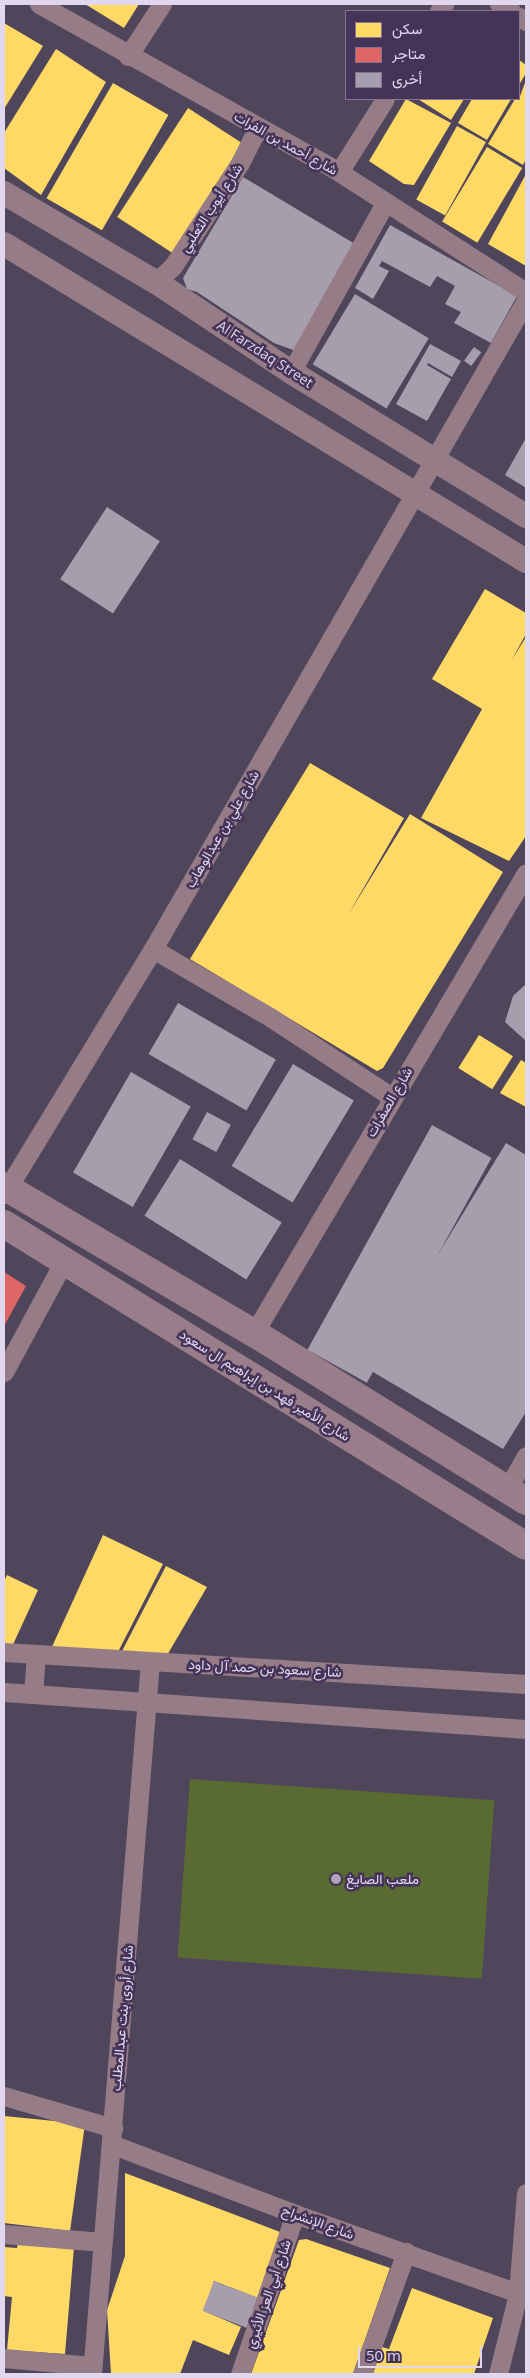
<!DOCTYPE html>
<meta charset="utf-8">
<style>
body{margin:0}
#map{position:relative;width:530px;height:2378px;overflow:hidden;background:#50465b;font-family:"Open Sans",Vazirmatn,sans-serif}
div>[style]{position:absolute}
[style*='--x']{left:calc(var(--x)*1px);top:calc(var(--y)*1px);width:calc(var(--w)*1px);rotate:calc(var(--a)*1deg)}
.green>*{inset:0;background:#596a32;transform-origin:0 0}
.homes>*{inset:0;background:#ffd966;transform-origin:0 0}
.shops>*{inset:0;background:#e06666}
.building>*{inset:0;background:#a69eac;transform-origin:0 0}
.minor>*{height:19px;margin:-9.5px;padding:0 9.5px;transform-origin:9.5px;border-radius:9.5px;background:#967c86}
.tertiary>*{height:24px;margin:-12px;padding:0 12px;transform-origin:12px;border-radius:12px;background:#967c86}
.secondary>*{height:28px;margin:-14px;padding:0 14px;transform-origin:14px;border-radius:14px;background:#997d8a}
.dots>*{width:14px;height:14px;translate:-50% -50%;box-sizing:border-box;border:2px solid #453358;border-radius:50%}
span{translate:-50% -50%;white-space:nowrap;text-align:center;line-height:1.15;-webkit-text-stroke:5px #453358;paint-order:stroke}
.street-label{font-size:14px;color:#e1d7ef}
.poi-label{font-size:14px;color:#e1d7ef}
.left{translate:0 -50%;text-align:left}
.frame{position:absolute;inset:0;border:5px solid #e1d7ef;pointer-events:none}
.legend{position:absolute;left:345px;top:10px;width:175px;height:90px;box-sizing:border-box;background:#453358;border:1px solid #837594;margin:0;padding:6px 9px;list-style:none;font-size:15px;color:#e1d7ef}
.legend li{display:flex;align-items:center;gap:10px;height:25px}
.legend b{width:25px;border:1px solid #837594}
.scale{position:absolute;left:358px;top:2346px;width:124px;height:22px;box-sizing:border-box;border:2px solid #e1d7ef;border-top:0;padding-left:6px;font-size:15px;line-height:18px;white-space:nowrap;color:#e1d7ef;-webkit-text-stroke:4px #453358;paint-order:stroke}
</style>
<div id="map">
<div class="green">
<i style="left:190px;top:1779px;width:305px;height:179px;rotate:4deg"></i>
</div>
<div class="homes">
<i style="clip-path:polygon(85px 4px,139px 4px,124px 28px)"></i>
<i style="clip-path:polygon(4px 23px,43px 46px,4px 109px)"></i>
<i style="clip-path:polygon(56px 49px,106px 82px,41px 195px,4px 168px,4px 133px)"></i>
<i style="clip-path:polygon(519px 60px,526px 65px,526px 73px,519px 85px)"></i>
<i style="clip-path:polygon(526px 80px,526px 159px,523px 165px,488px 144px,515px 99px,519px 99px)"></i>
<i style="left:113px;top:83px;width:64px;height:133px;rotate:30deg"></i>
<i style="clip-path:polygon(406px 99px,451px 123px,414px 185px,404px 184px,369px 161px)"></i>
<i style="clip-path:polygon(418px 99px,464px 99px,451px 120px)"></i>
<i style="clip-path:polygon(472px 99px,511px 99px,487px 140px,458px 123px)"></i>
<i style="left:188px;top:108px;width:66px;height:130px;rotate:33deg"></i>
<i style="left:457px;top:126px;width:33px;height:84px;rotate:29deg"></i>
<i style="left:487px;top:147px;width:41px;height:87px;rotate:31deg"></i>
<i style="clip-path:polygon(526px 174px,526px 266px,488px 244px)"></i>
<i style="clip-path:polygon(485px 589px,526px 613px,526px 634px,511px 661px,526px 637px,526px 836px,509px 861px,421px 818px,482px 709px,432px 679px)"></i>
<i style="clip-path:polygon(310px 763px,404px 818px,348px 915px,410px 814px,503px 872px,383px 1068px,377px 1071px,190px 959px)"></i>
<i style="left:479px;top:1035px;width:40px;height:39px;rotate:32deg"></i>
<i style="clip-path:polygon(521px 1060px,526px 1063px,526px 1107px,500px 1093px)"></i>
<i style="clip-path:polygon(103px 1535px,163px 1564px,119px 1650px,51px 1649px)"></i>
<i style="clip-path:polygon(166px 1566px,207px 1587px,166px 1657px,121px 1653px)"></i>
<i style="clip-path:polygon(7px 1575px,38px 1590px,11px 1649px,4px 1649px,4px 1581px)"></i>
<i style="clip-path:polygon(4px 2116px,85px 2124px,70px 2231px,4px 2223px)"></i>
<i style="clip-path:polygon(125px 2173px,280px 2232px,258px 2298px,214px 2281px,204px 2311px,241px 2327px,229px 2355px,193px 2340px,180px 2374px,111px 2374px,107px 2310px,125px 2256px)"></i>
<i style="clip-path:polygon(306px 2239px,390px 2268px,353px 2374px,251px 2374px,299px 2240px)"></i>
<i style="clip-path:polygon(18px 2241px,74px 2247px,65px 2354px,7px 2350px,12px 2297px,4px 2296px,4px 2247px,17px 2248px)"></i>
<i style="clip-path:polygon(412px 2288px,493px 2318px,474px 2374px,373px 2374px,382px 2347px,389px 2349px)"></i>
</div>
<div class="shops">
<i style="clip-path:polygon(4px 1272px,26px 1286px,4px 1326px)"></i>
</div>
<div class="building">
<i style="clip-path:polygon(243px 177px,355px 244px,296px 351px,274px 343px,197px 292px,187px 289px,183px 278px)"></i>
<i style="clip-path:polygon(390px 225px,517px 296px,491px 343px,454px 323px,461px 312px,445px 304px,455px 286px,437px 276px,430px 287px,382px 261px,379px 266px,389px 271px,373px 299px,355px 288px)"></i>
<i style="left:355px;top:294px;width:86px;height:82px;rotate:31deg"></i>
<i style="clip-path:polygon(430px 344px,461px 361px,452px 377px,428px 363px,427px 365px,451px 379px,427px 421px,396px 404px)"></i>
<i style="left:474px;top:347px;width:9px;height:17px;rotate:36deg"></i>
<i style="clip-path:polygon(526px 438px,526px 488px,505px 475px)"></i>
<i style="left:107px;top:507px;width:63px;height:86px;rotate:33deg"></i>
<i style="clip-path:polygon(526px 984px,526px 1041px,505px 1022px,513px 996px)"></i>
<i style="left:178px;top:1003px;width:113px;height:59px;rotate:30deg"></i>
<i style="left:293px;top:1064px;width:71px;height:119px;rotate:31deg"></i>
<i style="left:131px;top:1072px;width:69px;height:116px;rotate:30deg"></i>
<i style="left:207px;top:1112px;width:27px;height:31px;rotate:28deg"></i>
<i style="left:432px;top:1125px;width:68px;height:257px;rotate:29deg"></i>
<i style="clip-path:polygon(506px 1143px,526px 1155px,526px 1412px,503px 1449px,368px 1369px)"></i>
<i style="left:180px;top:1159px;width:120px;height:67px;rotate:32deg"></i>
<i style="left:214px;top:2281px;width:47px;height:32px;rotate:21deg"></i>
</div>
<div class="minor">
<i style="--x:39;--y:4;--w:344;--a:29.2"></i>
<i style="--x:339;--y:172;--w:222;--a:32.7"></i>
<i style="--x:499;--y:4;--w:14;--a:30"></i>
<i style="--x:439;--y:11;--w:9;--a:-54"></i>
<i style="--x:519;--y:17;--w:8;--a:30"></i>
<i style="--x:128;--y:56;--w:62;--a:-56.8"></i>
<i style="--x:339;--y:172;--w:86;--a:-57.8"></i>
<i style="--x:156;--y:282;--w:23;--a:-43"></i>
<i style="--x:173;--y:266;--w:123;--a:-57"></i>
<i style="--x:240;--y:163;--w:40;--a:-63.4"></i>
<i style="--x:291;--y:372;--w:193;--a:-60.9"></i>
<i style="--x:153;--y:949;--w:135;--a:30.2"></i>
<i style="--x:270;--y:1017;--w:146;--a:33.3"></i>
<i style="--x:4;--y:1194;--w:287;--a:-58.7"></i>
<i style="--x:153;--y:949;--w:749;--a:-60.11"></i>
<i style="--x:254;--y:1333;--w:534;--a:-59.4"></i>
<i style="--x:4;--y:1372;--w:126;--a:-61.6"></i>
<i style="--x:507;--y:1489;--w:38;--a:-60"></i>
<i style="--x:4;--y:1652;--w:523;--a:3.51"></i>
<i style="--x:4;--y:1692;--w:523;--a:4.05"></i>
<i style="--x:33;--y:1694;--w:40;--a:-85.7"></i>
<i style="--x:4;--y:2096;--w:114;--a:16.4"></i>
<i style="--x:111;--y:2144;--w:197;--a:20.8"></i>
<i style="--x:295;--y:2214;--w:245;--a:19.5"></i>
<i style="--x:4;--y:2234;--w:99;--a:4.6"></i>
<i style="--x:4;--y:2358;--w:88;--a:5.2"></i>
<i style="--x:92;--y:2374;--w:715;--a:-85.35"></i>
<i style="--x:240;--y:2374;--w:169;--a:-71"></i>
<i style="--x:362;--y:2374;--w:130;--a:-70.2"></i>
<i style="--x:498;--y:2374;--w:82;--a:-76"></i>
<i style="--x:518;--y:2294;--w:101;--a:-85.5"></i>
</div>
<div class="tertiary">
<i style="--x:4;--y:193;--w:176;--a:30.4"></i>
<i style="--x:156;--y:282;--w:162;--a:33.7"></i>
<i style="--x:291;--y:372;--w:276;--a:31.5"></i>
<i style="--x:4;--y:244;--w:611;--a:31.27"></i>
</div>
<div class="secondary">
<i style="--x:4;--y:1186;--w:290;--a:30.5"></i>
<i style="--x:254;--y:1333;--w:320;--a:31.7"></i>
<i style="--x:4;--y:1224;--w:613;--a:31.67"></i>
</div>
<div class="dots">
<i style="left:336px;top:1879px;background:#aea4bb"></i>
</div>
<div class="street-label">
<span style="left:286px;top:143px;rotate:29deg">شارع أحمد بن الفرات</span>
<span style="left:211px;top:208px;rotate:-57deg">شارع أيوب الثعلبي</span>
<span style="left:265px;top:354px;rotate:33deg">Al Farzdaq Street</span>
<span style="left:222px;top:829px;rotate:-60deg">شارع علي بن عبدالوهاب</span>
<span style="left:389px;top:1102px;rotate:-60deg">شارع الصفرات</span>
<span style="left:265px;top:1385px;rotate:32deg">شارع الأمير فهد بن إبراهيم ال سعود</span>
<span style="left:265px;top:1668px;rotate:3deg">شارع سعود بن حمد آل داود</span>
<span style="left:122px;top:2018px;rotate:-85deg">شارع أروى بنت عبدالمطلب</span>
<span style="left:318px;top:2222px;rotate:20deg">شارع الإنشراح</span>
<span style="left:268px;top:2294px;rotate:-71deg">شارع أبي العز الأثيري</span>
</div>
<div class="poi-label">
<span class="left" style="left:346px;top:1879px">ملعب الصايغ</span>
</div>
<div class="frame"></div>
<ul class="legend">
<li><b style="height:14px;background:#ffd966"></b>سكن</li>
<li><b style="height:14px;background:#e06666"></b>متاجر</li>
<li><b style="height:14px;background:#a69eac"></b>أخرى</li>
</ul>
<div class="scale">50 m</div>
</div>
